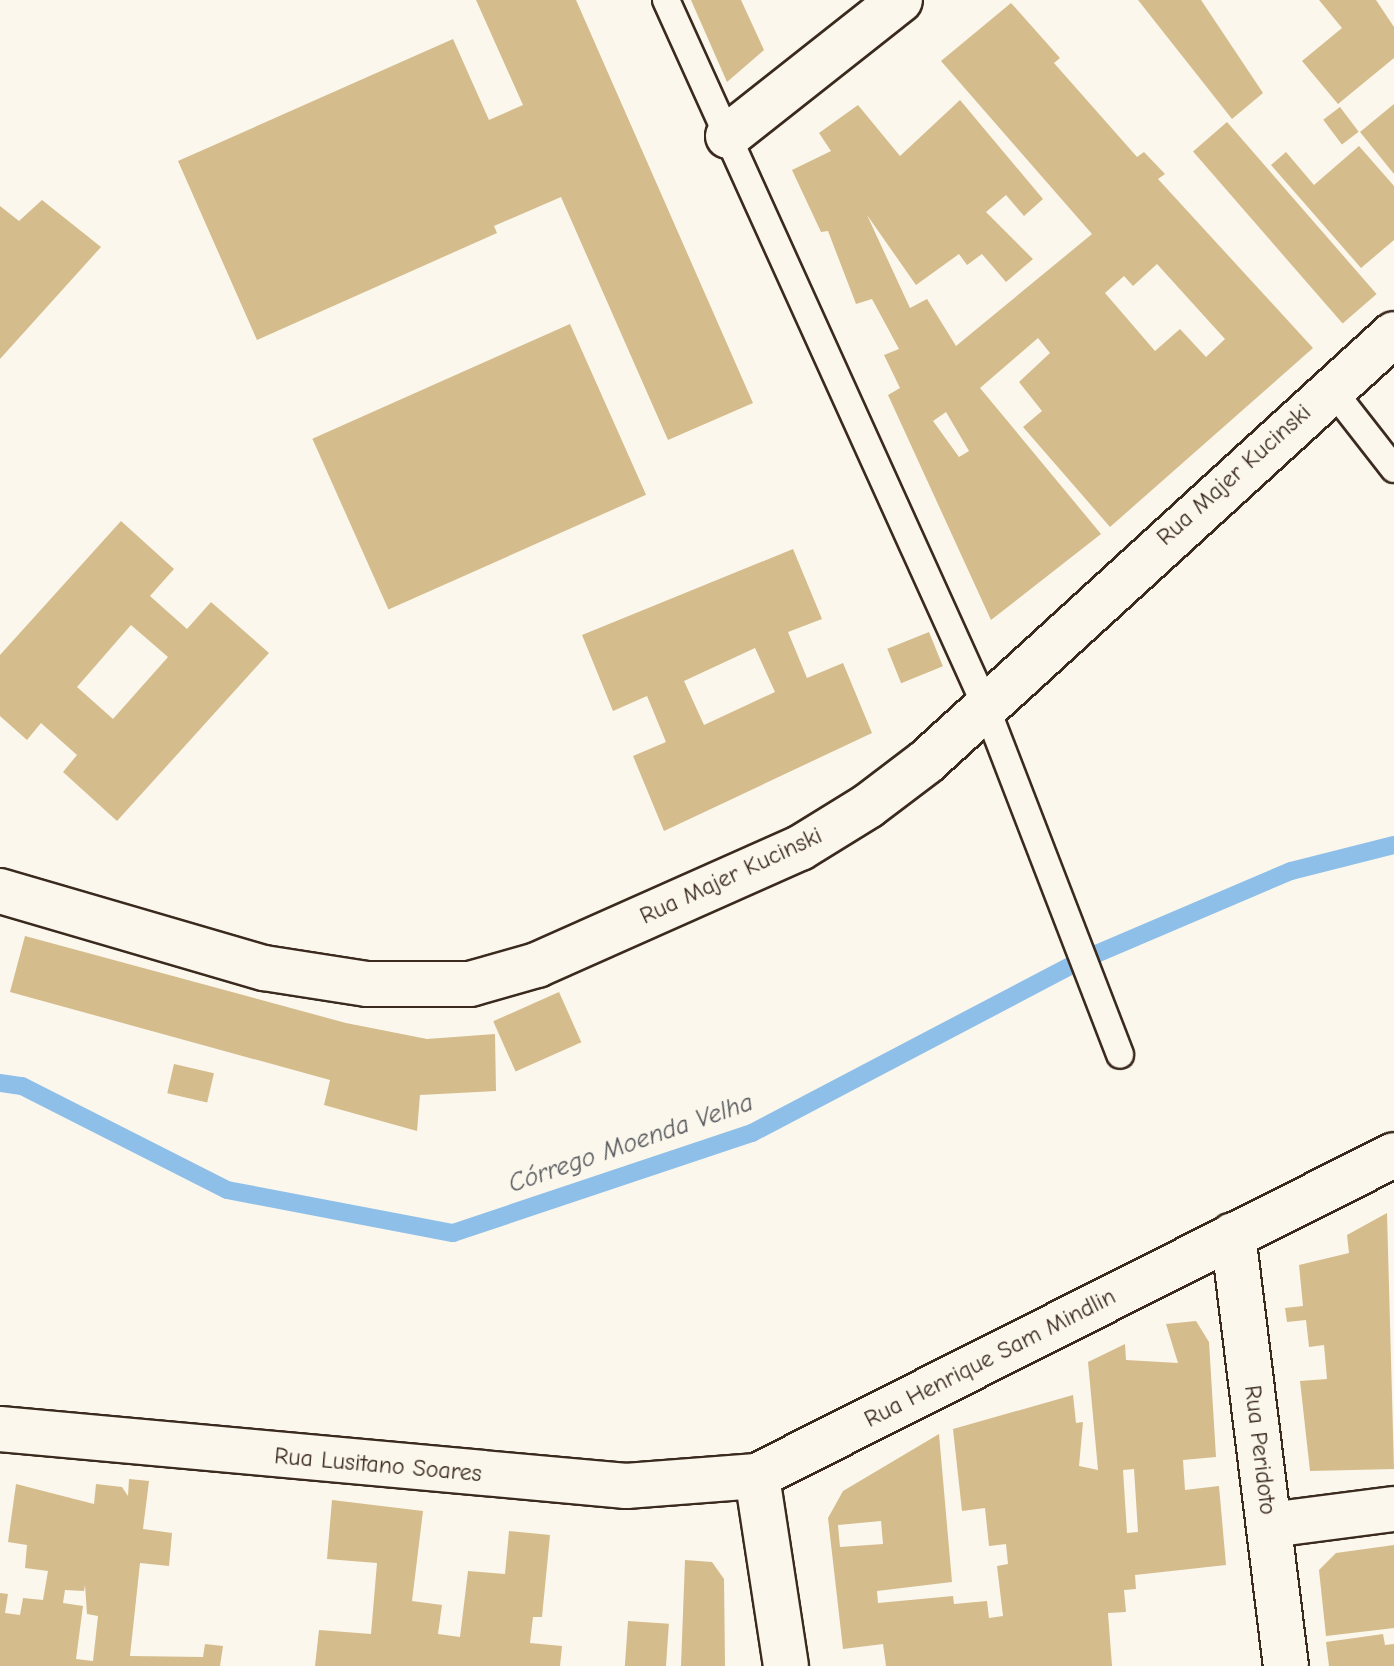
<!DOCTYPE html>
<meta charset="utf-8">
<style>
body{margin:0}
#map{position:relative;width:1394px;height:1666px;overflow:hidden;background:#fbf7ec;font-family:"Comic Neue",sans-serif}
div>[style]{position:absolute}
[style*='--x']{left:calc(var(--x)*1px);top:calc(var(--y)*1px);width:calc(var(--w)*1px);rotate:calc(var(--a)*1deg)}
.stream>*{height:18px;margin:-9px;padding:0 9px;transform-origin:9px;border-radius:9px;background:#8ebfe9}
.building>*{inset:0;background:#d5bc8c;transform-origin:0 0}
.roads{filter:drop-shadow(2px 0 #3b2a1e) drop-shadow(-2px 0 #3b2a1e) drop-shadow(0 2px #3b2a1e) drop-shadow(0 -2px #3b2a1e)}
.service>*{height:26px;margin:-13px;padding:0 13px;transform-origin:13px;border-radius:13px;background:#fbf7ec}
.minor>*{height:44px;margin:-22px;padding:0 22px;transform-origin:22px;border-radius:22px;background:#fbf7ec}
.tertiary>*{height:44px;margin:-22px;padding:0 22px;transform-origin:22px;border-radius:22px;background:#fbf7ec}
span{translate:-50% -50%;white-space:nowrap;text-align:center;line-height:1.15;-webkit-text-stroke:7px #fbf7ec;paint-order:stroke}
.street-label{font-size:24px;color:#3b2a1e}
.water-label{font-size:26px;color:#54575b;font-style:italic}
</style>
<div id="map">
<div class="stream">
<i style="--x:0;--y:1083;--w:22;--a:8"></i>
<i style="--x:22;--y:1086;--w:230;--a:26.9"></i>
<i style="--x:227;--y:1190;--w:230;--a:10.8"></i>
<i style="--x:453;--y:1233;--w:315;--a:-18.5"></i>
<i style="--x:752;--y:1133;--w:373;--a:-27.7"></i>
<i style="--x:1082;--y:960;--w:227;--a:-23.1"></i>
<i style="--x:1291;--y:871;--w:106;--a:-14.2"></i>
</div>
<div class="building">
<i style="clip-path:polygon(476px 0,576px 0,753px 403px,668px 440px,561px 197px,494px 226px,497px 233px,257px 340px,178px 161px,453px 39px,489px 120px,523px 105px)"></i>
<i style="clip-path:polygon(691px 0,741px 0,764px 50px,727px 82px)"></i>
<i style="clip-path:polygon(1138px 0,1201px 0,1263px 93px,1232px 119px)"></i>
<i style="clip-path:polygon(1319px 0,1376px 0,1394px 27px,1394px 58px,1338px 104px,1302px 61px,1342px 28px)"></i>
<i style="clip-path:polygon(evenodd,1011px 3px,1060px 58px,1054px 63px,1137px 157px,1144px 152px,1165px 174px,1158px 179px,1313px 348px,1110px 527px,1023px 427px,1042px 411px,1019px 382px,1050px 353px,1038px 338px,980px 388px,1101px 534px,991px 620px,888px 395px,900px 388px,884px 355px,899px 349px,872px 299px,856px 304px,828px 231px,821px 232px,792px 170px,831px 151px,819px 133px,858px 105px,900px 156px,960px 100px,1043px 199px,1024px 216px,1006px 195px,986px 212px,1033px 259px,1006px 282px,982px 254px,967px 265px,959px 254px,916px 285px,867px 215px,910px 308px,927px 299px,956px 346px,1092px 234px,941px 61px,1011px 3px,1157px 264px,1225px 339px,1206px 357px,1180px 329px,1155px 351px,1105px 293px,1124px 276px,1133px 286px,1157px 264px,1011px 3px,946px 412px,969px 451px,959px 457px,933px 421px,946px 412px)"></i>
<i style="clip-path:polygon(1394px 104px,1394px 174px,1360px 132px)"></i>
<i style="left:1340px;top:107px;width:31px;height:21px;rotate:53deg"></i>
<i style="left:1227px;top:122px;width:228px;height:45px;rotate:49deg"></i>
<i style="clip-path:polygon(1359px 146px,1394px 186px,1394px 240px,1361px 268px,1271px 165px,1286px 152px,1314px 185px)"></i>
<i style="clip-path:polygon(42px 200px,101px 247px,0 359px,0 206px,19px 221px)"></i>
<i style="left:570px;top:324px;width:187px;height:282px;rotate:66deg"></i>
<i style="clip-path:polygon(evenodd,121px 521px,174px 569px,150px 596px,187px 629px,211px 602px,269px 653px,117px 821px,63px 772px,77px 755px,41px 723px,27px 740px,0 716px,0 655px,121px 521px,131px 625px,168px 657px,113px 719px,77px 687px,131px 625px)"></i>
<i style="clip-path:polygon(evenodd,793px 549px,822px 619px,788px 632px,807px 678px,843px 663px,872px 733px,664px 831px,633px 756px,666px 742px,647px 696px,613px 711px,582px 635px,793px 549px,755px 648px,775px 692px,704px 725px,684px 681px,755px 648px)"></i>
<i style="left:929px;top:632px;width:37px;height:45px;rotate:68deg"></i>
<i style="clip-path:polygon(25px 936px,346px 1023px,427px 1039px,495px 1034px,496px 1091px,420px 1095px,417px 1131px,324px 1105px,330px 1080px,10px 992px)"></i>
<i style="left:559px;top:992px;width:55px;height:72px;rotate:66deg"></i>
<i style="left:174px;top:1064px;width:41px;height:30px;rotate:13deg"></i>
<i style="clip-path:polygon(1387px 1213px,1394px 1469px,1310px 1471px,1300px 1381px,1327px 1379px,1324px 1345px,1309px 1347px,1306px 1320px,1287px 1322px,1285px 1308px,1303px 1306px,1299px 1265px,1349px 1253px,1347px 1235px)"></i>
<i style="clip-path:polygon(evenodd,1196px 1321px,1209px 1342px,1216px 1457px,1183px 1460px,1185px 1490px,1219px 1486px,1226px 1565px,1135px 1575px,1136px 1589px,1124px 1590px,1126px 1612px,1108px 1613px,1112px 1666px,886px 1666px,883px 1644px,843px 1649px,828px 1518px,843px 1491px,939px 1434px,952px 1582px,877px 1591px,878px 1603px,953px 1596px,954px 1604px,987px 1601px,989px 1618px,1003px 1616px,997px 1566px,1008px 1564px,1006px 1544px,989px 1546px,985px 1508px,962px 1511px,953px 1429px,1073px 1395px,1076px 1423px,1083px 1422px,1079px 1466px,1098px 1470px,1088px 1362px,1125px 1344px,1126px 1360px,1178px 1363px,1166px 1324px,1196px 1321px,1134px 1469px,1138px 1532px,1127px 1533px,1123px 1470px,1134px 1469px,1196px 1321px,881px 1521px,883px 1544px,840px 1547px,838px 1525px,881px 1521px)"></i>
<i style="clip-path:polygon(evenodd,129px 1479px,149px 1481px,143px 1529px,172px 1533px,169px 1566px,140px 1563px,130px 1656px,203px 1657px,205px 1644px,223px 1646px,220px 1666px,0 1666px,0 1593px,8px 1594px,5px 1613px,20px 1615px,23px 1598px,43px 1600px,48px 1571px,25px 1568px,27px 1545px,8px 1542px,16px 1484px,94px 1504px,96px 1484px,122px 1487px,128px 1496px,129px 1479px,85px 1585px,87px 1614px,98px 1616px,93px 1661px,76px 1659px,83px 1606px,63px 1603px,65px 1590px,84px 1591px,85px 1585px)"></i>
<i style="clip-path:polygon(332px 1500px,423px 1511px,412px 1601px,442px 1605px,438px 1634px,460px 1637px,468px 1571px,505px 1574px,509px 1531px,550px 1535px,542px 1617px,533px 1617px,530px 1643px,562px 1646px,560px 1666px,315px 1666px,319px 1630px,371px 1634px,377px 1563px,327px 1559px)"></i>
<i style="clip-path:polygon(1394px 1545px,1394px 1628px,1326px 1636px,1319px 1570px,1336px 1553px)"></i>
<i style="clip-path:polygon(685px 1560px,712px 1562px,724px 1579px,725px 1666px,681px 1666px)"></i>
<i style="left:628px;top:1621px;width:41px;height:45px;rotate:4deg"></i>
<i style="clip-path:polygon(1383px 1634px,1385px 1645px,1394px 1644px,1394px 1666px,1329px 1666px,1326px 1642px)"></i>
</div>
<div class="roads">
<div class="service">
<i style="--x:666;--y:0;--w:771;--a:65.63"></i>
<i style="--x:984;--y:702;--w:378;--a:68.9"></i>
<i style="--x:1330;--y:387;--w:104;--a:52"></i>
</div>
<div class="minor">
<i style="--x:728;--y:136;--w:219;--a:-38.3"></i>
<i style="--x:0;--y:891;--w:275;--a:16.3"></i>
<i style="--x:264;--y:968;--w:104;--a:8.8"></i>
<i style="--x:367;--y:984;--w:103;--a:0"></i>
<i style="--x:470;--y:984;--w:70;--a:-15.8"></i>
<i style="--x:537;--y:965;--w:288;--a:-24"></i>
<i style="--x:800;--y:848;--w:80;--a:-31.7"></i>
<i style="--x:868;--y:806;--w:73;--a:-37.2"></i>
<i style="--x:926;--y:762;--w:634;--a:-42.44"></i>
<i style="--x:1233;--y:1235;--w:434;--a:83"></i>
<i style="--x:0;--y:1429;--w:629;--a:5.2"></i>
<i style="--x:626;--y:1486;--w:131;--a:-4.4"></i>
<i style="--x:1270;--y:1525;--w:125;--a:-7.4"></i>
</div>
<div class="tertiary">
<i style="--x:786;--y:1666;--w:192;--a:-98.7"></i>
<i style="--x:757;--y:1476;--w:713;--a:-26.74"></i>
</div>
</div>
<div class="street-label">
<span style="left:1234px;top:475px;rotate:-42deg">Rua Majer Kucinski</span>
<span style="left:731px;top:876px;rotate:-25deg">Rua Majer Kucinski</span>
<span style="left:990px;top:1358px;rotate:-27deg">Rua Henrique Sam Mindlin</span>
<span style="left:1260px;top:1450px;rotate:83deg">Rua Peridoto</span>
<span style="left:378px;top:1465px;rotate:5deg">Rua Lusitano Soares</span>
</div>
<div class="water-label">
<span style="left:631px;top:1144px;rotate:-19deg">Córrego Moenda Velha</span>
</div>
</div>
